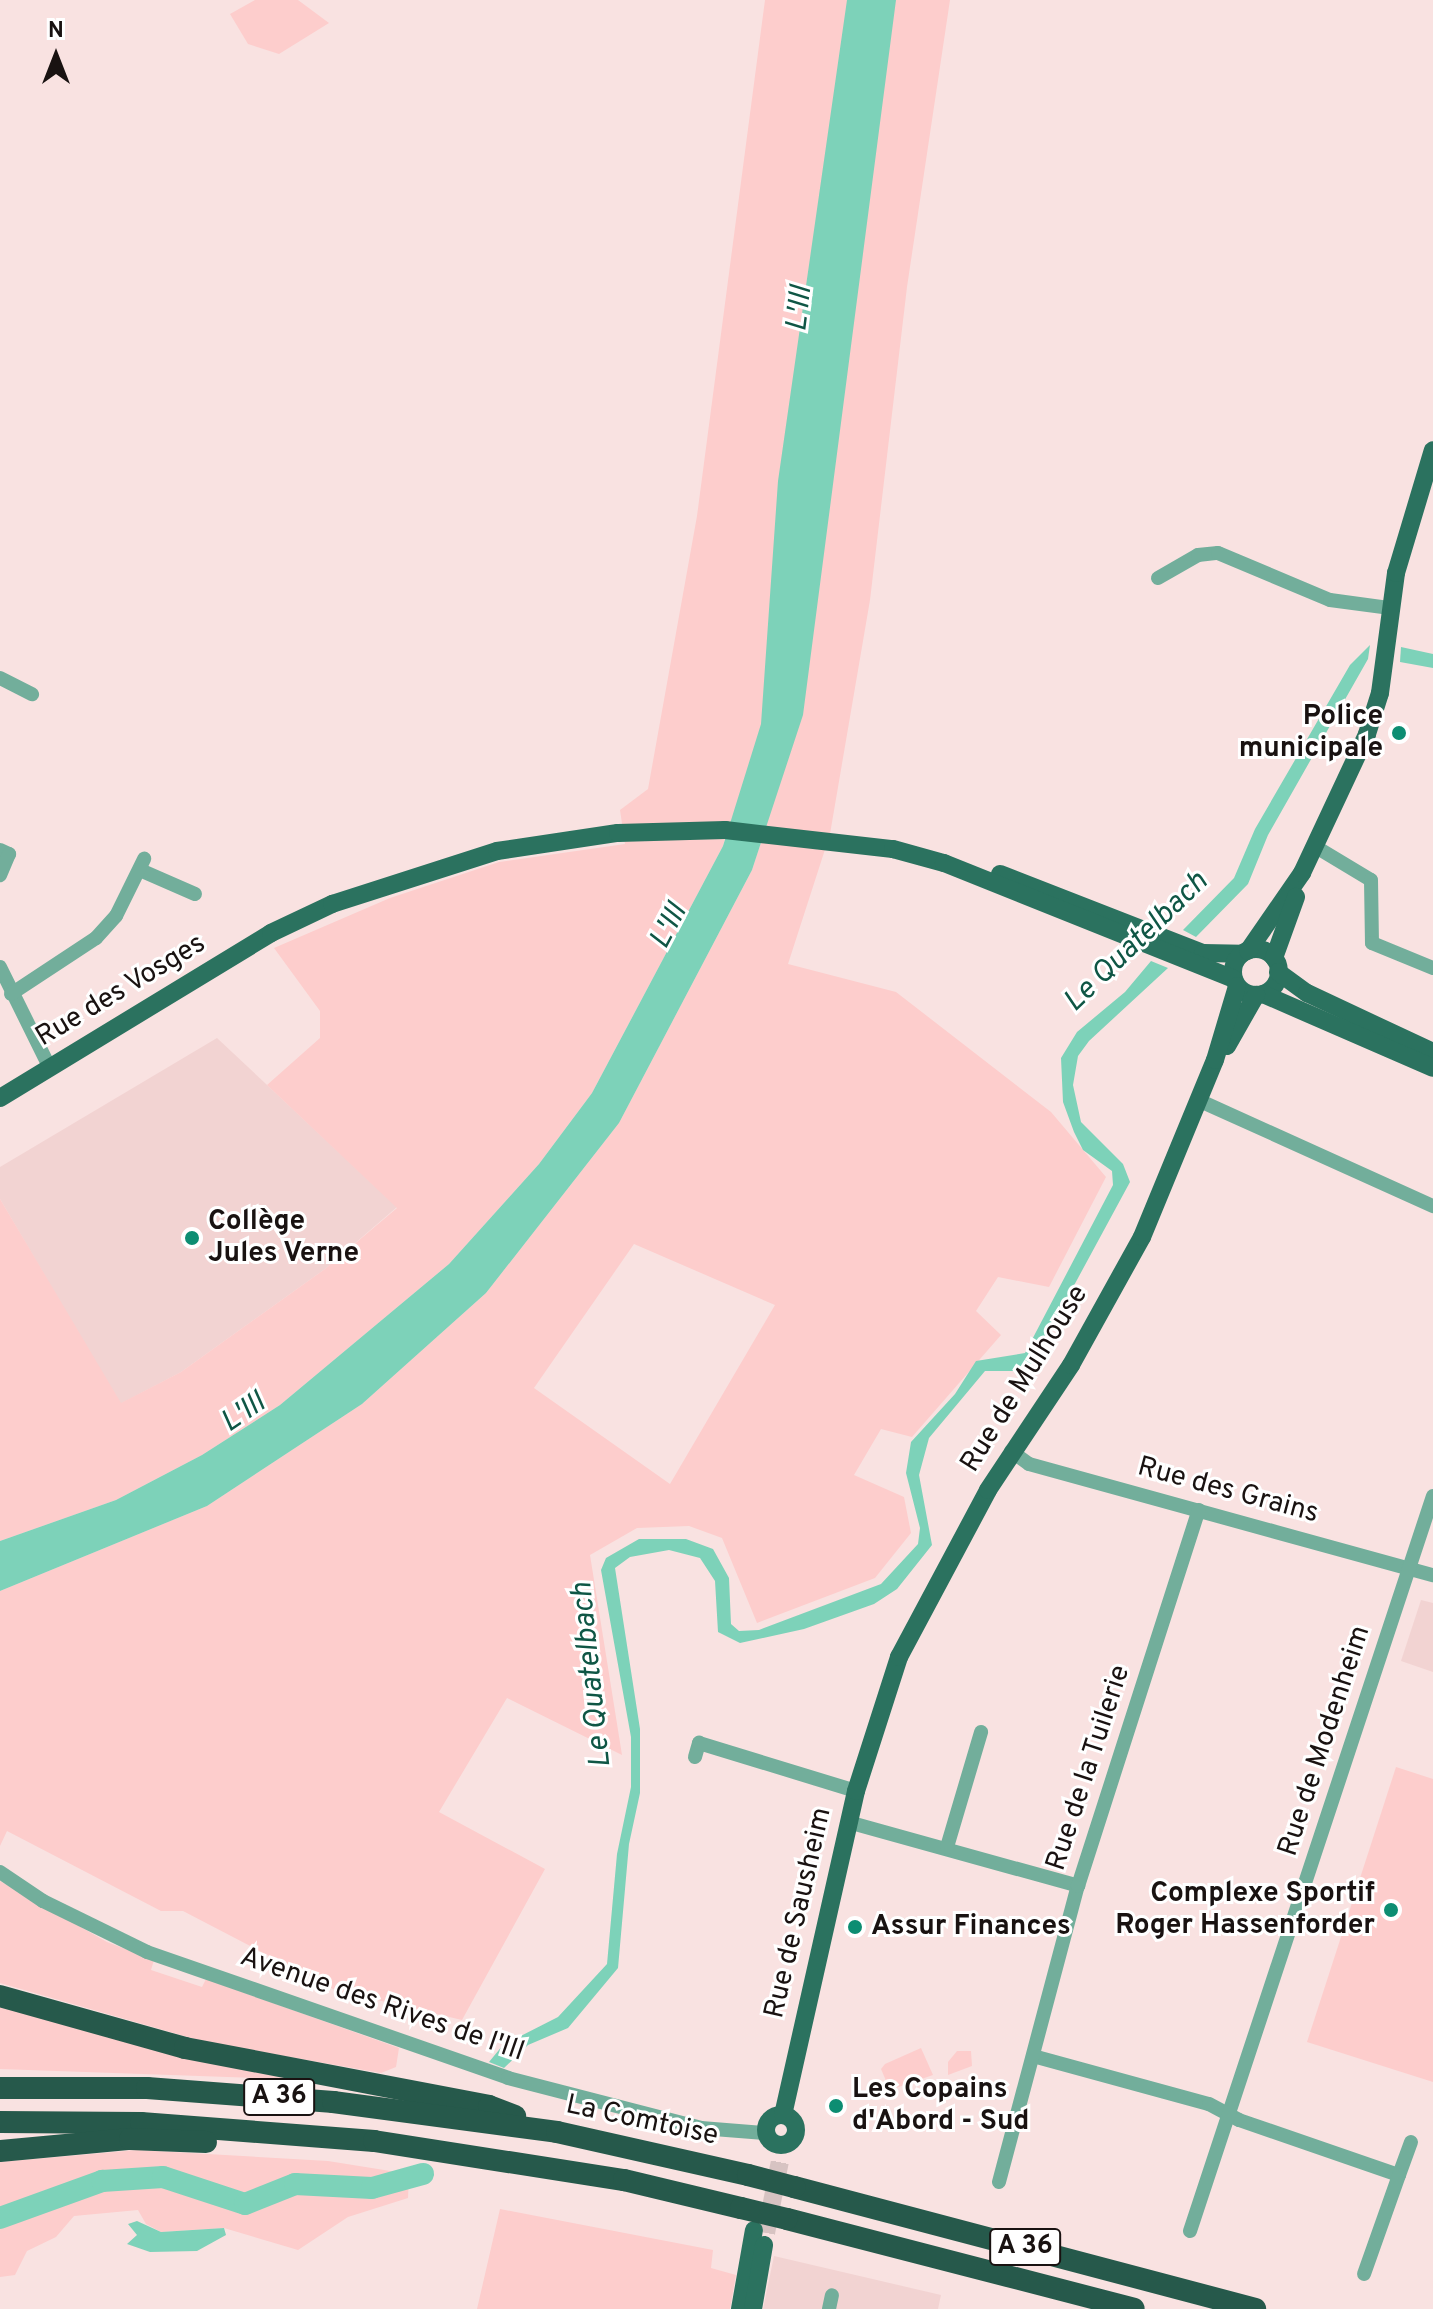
<!DOCTYPE html>
<meta charset="utf-8">
<style>
body{margin:0}
#map{position:relative;width:1433px;height:2309px;overflow:hidden;background:#f9e2e1;font-family:Overpass,sans-serif}
div>[style]{position:absolute}
[style*='--x']{left:calc(var(--x)*1px);top:calc(var(--y)*1px);width:calc(var(--w)*1px);rotate:calc(var(--a)*1deg)}
.built>*{inset:0;background:#f2d3d2}
.green>*{inset:0;background:#fdcdcc}
.water>*{inset:0;background:#7dd2b9}
.river>*{height:22px;margin:-11px;padding:0 11px;transform-origin:11px;border-radius:11px;background:#7dd2b9}
.major-tunnel>*{height:18px;margin-top:-9px;transform-origin:0;background:repeating-linear-gradient(90deg,#d7c3c2 0 18px,transparent 0 27px)}
.minor>*{height:14px;margin:-7px;padding:0 7px;transform-origin:7px;border-radius:7px;background:#72ae9b}
.major>*{height:18px;margin:-9px;padding:0 9px;transform-origin:9px;border-radius:9px;background:#2b725f}
.major>.ring{margin:-9px;padding:0;box-sizing:content-box;background:none;border:18px solid #2b725f;border-radius:50%}
.highway>*{height:22px;margin:-11px;padding:0 11px;transform-origin:11px;border-radius:11px;background:#26594b}
.highway-bridge>*{height:22px;margin:-11px;padding:0 11px;transform-origin:11px;border-radius:11px;background:#26594b}
.dots>*{width:22px;height:22px;translate:-50% -50%;box-sizing:border-box;border:4px solid #fff;border-radius:50%}
span{translate:-50% -50%;white-space:nowrap;text-align:center;line-height:1.15;-webkit-text-stroke:6px #fff;paint-order:stroke}
.shield-label span{padding:2px 6px;background:#fff;border:2px solid;border-radius:6px;-webkit-text-stroke-width:0}
.shield-label{font-size:26px;color:#191211;font-weight:700}
.poi-label{font-size:28px;color:#191211;font-weight:700}
.right{translate:-100% -50%;text-align:right}
.left{translate:0 -50%;text-align:left}
.street-label{font-size:28px;color:#191211}
.water-label{font-size:30px;color:#0f5645;font-style:italic}
.north{position:absolute;left:16px;top:16px;width:80px;height:80px;-webkit-text-stroke:6px #fff;paint-order:stroke;rotate:0deg;font-size:22px;font-weight:700;line-height:32px;text-align:center;color:#191211}
.north::after{content:'';display:block;margin:auto;width:28px;height:36px;background:#191211;clip-path:polygon(50% 0,100% 100%,50% 72%,0 100%)}
</style>
<div id="map">
<div class="built">
<i style="clip-path:polygon(217px 1038px,397px 1207px,325px 1269px,181px 1372px,120px 1404px,0 1199px,0 1167px)"></i>
<i style="clip-path:polygon(1421px 1600px,1433px 1603px,1433px 1672px,1401px 1661px)"></i>
<i style="clip-path:polygon(774px 2256px,941px 2295px,938px 2309px,763px 2309px)"></i>
</div>
<div class="green">
<i style="clip-path:polygon(255px 0,298px 0,329px 23px,279px 54px,248px 44px,230px 14px)"></i>
<i style="clip-path:polygon(evenodd,765px 0,950px 0,907px 287px,870px 600px,830px 834px,788px 964px,896px 992px,1051px 1112px,1106px 1177px,1049px 1287px,998px 1277px,976px 1311px,1001px 1335px,912px 1437px,881px 1429px,854px 1475px,904px 1497px,911px 1533px,875px 1578px,757px 1623px,722px 1538px,689px 1526px,637px 1528px,590px 1555px,622px 1755px,507px 1698px,439px 1812px,545px 1869px,462px 2020px,335px 1990px,183px 1911px,161px 1911px,7px 1831px,0 1846px,0 1591px,207px 1506px,362px 1404px,486px 1293px,619px 1123px,752px 870px,766px 827px,729px 823px,723px 846px,592px 1093px,539px 1164px,449px 1264px,280px 1405px,202px 1455px,116px 1500px,0 1541px,0 1199px,121px 1403px,181px 1372px,325px 1269px,397px 1208px,267px 1085px,320px 1038px,320px 1011px,274px 948px,390px 898px,499px 862px,625px 844px,620px 810px,648px 789px,697px 516px,765px 0,634px 1244px,775px 1305px,670px 1484px,534px 1388px,634px 1244px)"></i>
<i style="clip-path:polygon(1396px 1767px,1433px 1779px,1433px 2082px,1307px 2042px)"></i>
<i style="clip-path:polygon(0 1881px,107px 1942px,154px 1960px,151px 1970px,202px 1987px,206px 1979px,399px 2048px,396px 2067px,381px 2073px,205px 2042px,0 1983px)"></i>
<i style="clip-path:polygon(0 2004px,316px 2080px,0 2069px)"></i>
<i style="clip-path:polygon(921px 2048px,933px 2075px,890px 2090px,881px 2069px,885px 2064px)"></i>
<i style="clip-path:polygon(957px 2051px,971px 2051px,972px 2066px,948px 2075px,948px 2062px)"></i>
<i style="clip-path:polygon(137px 2150px,328px 2161px,409px 2174px,408px 2198px,348px 2217px,298px 2250px,224px 2228px,161px 2232px,146px 2224px,138px 2210px,74px 2216px,56px 2237px,27px 2251px,15px 2275px,0 2277px,0 2162px)"></i>
<i style="clip-path:polygon(500px 2209px,713px 2250px,711px 2268px,736px 2275px,730px 2309px,477px 2309px)"></i>
</div>
<div class="water">
<i style="clip-path:polygon(847px 0,896px 0,803px 715px,752px 870px,619px 1123px,486px 1293px,362px 1404px,207px 1506px,0 1591px,0 1541px,116px 1500px,202px 1455px,280px 1405px,449px 1264px,539px 1164px,592px 1093px,723px 846px,761px 724px,778px 481px)"></i>
<i style="clip-path:polygon(1370px 645px,1368px 659px,1268px 835px,1248px 884px,1196px 937px,1183px 930px,1234px 878px,1255px 829px,1350px 665px)"></i>
<i style="clip-path:polygon(1401px 647px,1433px 654px,1433px 668px,1400px 662px)"></i>
<i style="clip-path:polygon(1151px 961px,1168px 968px,1089px 1041px,1078px 1056px,1073px 1085px,1081px 1122px,1123px 1164px,1130px 1182px,1032px 1363px,1024px 1371px,985px 1371px,929px 1438px,919px 1475px,932px 1545px,897px 1589px,874px 1604px,804px 1629px,740px 1643px,718px 1632px,715px 1581px,700px 1558px,669px 1550px,630px 1557px,615px 1568px,640px 1729px,640px 1793px,629px 1844px,618px 1968px,568px 2028px,528px 2045px,504px 2068px,489px 2062px,503px 2045px,558px 2017px,607px 1964px,617px 1854px,631px 1787px,631px 1737px,601px 1570px,606px 1558px,639px 1539px,686px 1539px,713px 1549px,729px 1578px,731px 1624px,739px 1631px,759px 1630px,881px 1584px,918px 1544px,920px 1528px,906px 1473px,911px 1442px,955px 1394px,976px 1361px,1025px 1353px,1113px 1185px,1112px 1171px,1083px 1150px,1074px 1132px,1063px 1102px,1061px 1058px,1077px 1032px,1125px 992px)"></i>
<i style="clip-path:polygon(137px 2221px,161px 2232px,224px 2228px,226px 2235px,197px 2251px,150px 2252px,127px 2244px,137px 2235px,128px 2224px)"></i>
</div>
<div class="river">
<i style="--x:0;--y:2218;--w:109;--a:-19.9"></i>
<i style="--x:102;--y:2181;--w:61;--a:-3.8"></i>
<i style="--x:163;--y:2177;--w:86;--a:18.2"></i>
<i style="--x:245;--y:2204;--w:54;--a:-21.8"></i>
<i style="--x:295;--y:2184;--w:77;--a:3"></i>
<i style="--x:372;--y:2188;--w:53;--a:-15.4"></i>
</div>
<div class="major-tunnel">
<i style="--x:766;--y:2233;--w:73;--a:-79"></i>
</div>
<div class="minor">
<i style="--x:1158;--y:578;--w:46;--a:-29.9"></i>
<i style="--x:1198;--y:555;--w:20;--a:-6"></i>
<i style="--x:1218;--y:553;--w:121;--a:22.8"></i>
<i style="--x:1330;--y:600;--w:61;--a:7.6"></i>
<i style="--x:0;--y:678;--w:36;--a:27"></i>
<i style="--x:1316;--y:847;--w:64;--a:31"></i>
<i style="--x:1371;--y:880;--w:63;--a:89.1"></i>
<i style="--x:1372;--y:943;--w:66;--a:22.3"></i>
<i style="--x:0;--y:850;--w:10;--a:24"></i>
<i style="--x:9;--y:854;--w:23;--a:113"></i>
<i style="--x:140;--y:870;--w:60;--a:23.6"></i>
<i style="--x:0;--y:967;--w:113;--a:63.7"></i>
<i style="--x:11;--y:994;--w:102;--a:-33.4"></i>
<i style="--x:96;--y:938;--w:30;--a:-48"></i>
<i style="--x:116;--y:916;--w:64;--a:-63.8"></i>
<i style="--x:1198;--y:1100;--w:258;--a:24.3"></i>
<i style="--x:1011;--y:1451;--w:22;--a:36"></i>
<i style="--x:1029;--y:1464;--w:419;--a:15.4"></i>
<i style="--x:695;--y:1757;--w:15;--a:-74"></i>
<i style="--x:699;--y:1743;--w:164;--a:17"></i>
<i style="--x:848;--y:1822;--w:239;--a:15.5"></i>
<i style="--x:947;--y:1847;--w:120;--a:-73.5"></i>
<i style="--x:0;--y:1872;--w:52;--a:34"></i>
<i style="--x:43;--y:1901;--w:116;--a:26.1"></i>
<i style="--x:147;--y:1952;--w:382;--a:19.2"></i>
<i style="--x:508;--y:2078;--w:199;--a:14.5"></i>
<i style="--x:701;--y:2128;--w:64;--a:4.5"></i>
<i style="--x:1033;--y:2056;--w:182;--a:15.3"></i>
<i style="--x:1209;--y:2104;--w:34;--a:28"></i>
<i style="--x:1239;--y:2120;--w:169;--a:19"></i>
<i style="--x:1399;--y:2175;--w:35;--a:-70"></i>
<i style="--x:999;--y:2182;--w:306;--a:-75.1"></i>
<i style="--x:1078;--y:1886;--w:395;--a:-72.2"></i>
<i style="--x:1190;--y:2231;--w:774;--a:-71.71"></i>
<i style="--x:1364;--y:2274;--w:105;--a:-70.5"></i>
<i style="--x:829;--y:2309;--w:14;--a:-78"></i>
</div>
<div class="major">
<i style="--x:1000;--y:874;--w:218;--a:21.3"></i>
<i style="--x:1203;--y:953;--w:39;--a:1"></i>
<i class="ring" style="left:1233px;top:949px;width:28px;height:28px"></i>
<i style="--x:1248;--y:951;--w:95;--a:-55.3"></i>
<i style="--x:1302;--y:873;--w:153;--a:-64.9"></i>
<i style="--x:1367;--y:734;--w:43;--a:-72.4"></i>
<i style="--x:1380;--y:693;--w:121;--a:-82.4"></i>
<i style="--x:1396;--y:573;--w:128;--a:-73.3"></i>
<i style="--x:1274;--y:958;--w:65;--a:-70.2"></i>
<i style="--x:1278;--y:972;--w:36;--a:36"></i>
<i style="--x:1307;--y:993;--w:139;--a:25.1"></i>
<i style="--x:1263;--y:994;--w:185;--a:23.5"></i>
<i style="--x:1227;--y:1046;--w:59;--a:-60.4"></i>
<i style="--x:0;--y:1098;--w:317;--a:-31.3"></i>
<i style="--x:271;--y:933;--w:68;--a:-25.4"></i>
<i style="--x:332;--y:904;--w:173;--a:-17.8"></i>
<i style="--x:497;--y:851;--w:122;--a:-8.5"></i>
<i style="--x:618;--y:833;--w:107;--a:-1.6"></i>
<i style="--x:725;--y:830;--w:169;--a:6.5"></i>
<i style="--x:893;--y:849;--w:53;--a:15.4"></i>
<i style="--x:944;--y:863;--w:312;--a:21.8"></i>
<i class="ring" style="left:766px;top:2115px;width:12px;height:12px"></i>
<i style="--x:783;--y:2115;--w:332;--a:-77.3"></i>
<i style="--x:856;--y:1791;--w:141;--a:-72.2"></i>
<i style="--x:899;--y:1657;--w:189;--a:-61.9"></i>
<i style="--x:988;--y:1490;--w:150;--a:-56.4"></i>
<i style="--x:1071;--y:1365;--w:146;--a:-61"></i>
<i style="--x:1142;--y:1237;--w:191;--a:-67.6"></i>
<i style="--x:1215;--y:1060;--w:77;--a:-73.4"></i>
<i style="--x:740;--y:2309;--w:80;--a:-80"></i>
<i style="--x:753;--y:2309;--w:65;--a:-80.2"></i>
</div>
<div class="highway">
<i style="--x:0;--y:1996;--w:192;--a:15.7"></i>
<i style="--x:185;--y:2048;--w:309;--a:10.8"></i>
<i style="--x:489;--y:2106;--w:28;--a:21"></i>
<i style="--x:0;--y:2088;--w:147;--a:0"></i>
<i style="--x:147;--y:2088;--w:187;--a:4.3"></i>
<i style="--x:333;--y:2102;--w:226;--a:7.6"></i>
<i style="--x:557;--y:2132;--w:196;--a:12.7"></i>
<i style="--x:0;--y:2122;--w:141;--a:0.4"></i>
<i style="--x:141;--y:2123;--w:234;--a:4.4"></i>
<i style="--x:374;--y:2141;--w:253;--a:8.9"></i>
<i style="--x:624;--y:2180;--w:120;--a:13.5"></i>
<i style="--x:0;--y:2151;--w:131;--a:-5.3"></i>
<i style="--x:130;--y:2139;--w:76;--a:2.3"></i>
<i style="--x:794;--y:2187;--w:477;--a:14.8"></i>
<i style="--x:787;--y:2219;--w:358;--a:14.5"></i>
</div>
<div class="highway-bridge">
<i style="--x:748;--y:2175;--w:48;--a:14.6"></i>
<i style="--x:741;--y:2208;--w:47;--a:13.4"></i>
</div>
<div class="dots">
<i style="left:1399px;top:733px;background:#0d8d72"></i>
<i style="left:192px;top:1238px;background:#0d8d72"></i>
<i style="left:1391px;top:1910px;background:#0d8d72"></i>
<i style="left:855px;top:1927px;background:#0d8d72"></i>
<i style="left:836px;top:2106px;background:#0d8d72"></i>
</div>
<div class="shield-label">
<span style="left:279px;top:2097px">A 36</span>
<span style="left:1025px;top:2247px">A 36</span>
</div>
<div class="poi-label">
<span class="right" style="left:1383px;top:733px">Police<br>municipale</span>
<span class="left" style="left:208px;top:1238px">Collège<br>Jules Verne</span>
<span class="right" style="left:1375px;top:1910px">Complexe Sportif<br>Roger Hassenforder</span>
<span class="left" style="left:871px;top:1927px">Assur Finances</span>
<span class="left" style="left:852px;top:2106px">Les Copains<br>d'Abord - Sud</span>
</div>
<div class="street-label">
<span style="left:121px;top:991px;rotate:-31deg">Rue des Vosges</span>
<span style="left:1025px;top:1379px;rotate:-58deg">Rue de Mulhouse</span>
<span style="left:1228px;top:1491px;rotate:15deg">Rue des Grains</span>
<span style="left:1325px;top:1741px;rotate:-72deg">Rue de Modenheim</span>
<span style="left:1089px;top:1768px;rotate:-72deg">Rue de la Tuilerie</span>
<span style="left:799px;top:1913px;rotate:-77deg">Rue de Sausheim</span>
<span style="left:382px;top:2005px;rotate:19deg">Avenue des Rives de l'Ill</span>
<span style="left:642px;top:2121px;rotate:12deg">La Comtoise</span>
</div>
<div class="water-label">
<span style="left:801px;top:309px;rotate:-83deg">L'Ill</span>
<span style="left:670px;top:927px;rotate:-62deg">L'Ill</span>
<span style="left:1137px;top:943px;rotate:-44deg">Le Quatelbach</span>
<span style="left:244px;top:1414px;rotate:-34deg">L'Ill</span>
<span style="left:593px;top:1675px;rotate:-96deg">Le Quatelbach</span>
</div>
<div class="north">N</div>
</div>
